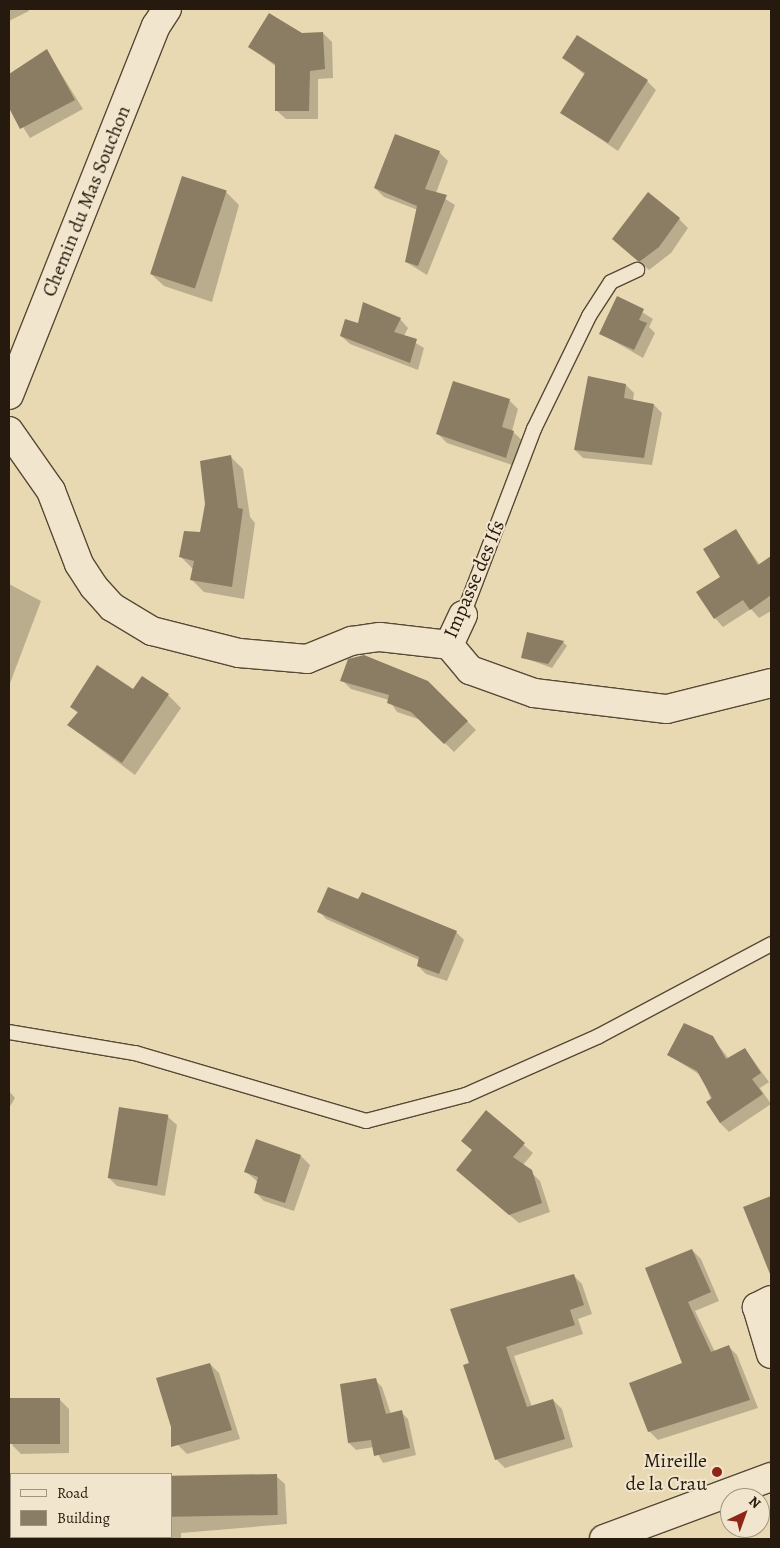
<!DOCTYPE html>
<style>
body{margin:0}
#map{position:relative;width:780px;height:1548px;overflow:hidden;background:#e9d9b2;font-family:Alegreya,serif}
div>[style]{position:absolute}
[style*='--x']{left:calc(var(--x)*1px);top:calc(var(--y)*1px);width:calc(var(--w)*1px);rotate:calc(var(--a)*1deg)}
.shadow>*{inset:0;background:#0003}
.building>*{inset:0;background:#8b7d63;transform-origin:0 0}
.roads{filter:drop-shadow(1px 0 #564a36) drop-shadow(-1px 0 #564a36) drop-shadow(0 1px #564a36) drop-shadow(0 -1px #564a36)}
.lane>*{height:14px;margin:-7px;padding:0 7px;transform-origin:7px;border-radius:7px;background:#f1e6cd}
.street>*{height:28px;margin:-14px;padding:0 14px;transform-origin:14px;border-radius:14px;background:#f1e6cd}
.secondary>*{height:28px;margin:-14px;padding:0 14px;transform-origin:14px;border-radius:14px;background:#f1e6cd}
.dots>*{width:14px;height:14px;translate:-50% -50%;box-sizing:border-box;border:2px solid #f1e6cd;border-radius:50%}
span{translate:-50% -50%;white-space:nowrap;text-align:center;line-height:1.15;-webkit-text-stroke:4px #f1e6cd;paint-order:stroke}
.street-label{font-size:20px;color:#251a0d}
.poi-label{font-size:20px;color:#251a0d}
.right{translate:-100% -50%;text-align:right}
.frame{position:absolute;inset:0;border:10px solid #251a0d;pointer-events:none}
.legend{position:absolute;left:10px;top:1473px;width:162px;height:65px;box-sizing:border-box;background:#f1e6cd;border:1px solid #9f9480;margin:0;padding:6px 9px;list-style:none;font-size:15px;color:#251a0d}
.legend li{display:flex;align-items:center;gap:10px;height:25px}
.legend b{width:25px;border:1px solid #9f9480}
.north{position:absolute;left:720px;top:1488px;width:50px;height:50px;box-sizing:border-box;background:#f1e6cd;border:1px solid #9f9480;border-radius:50%;rotate:42deg;font-size:14px;font-weight:700;line-height:20px;text-align:center;color:#251a0d}
.north::after{content:'';display:block;margin:auto;width:18px;height:22px;background:#8f2418;clip-path:polygon(50% 0,100% 100%,50% 72%,0 100%)}
</style>
<div id="map">
<div class="shadow">
<i style="clip-path:polygon(9px 9px,28px 9px,29px 11px,9px 21px)"></i>
<i style="clip-path:polygon(323px 33px,332px 42px,333px 78px,318px 79px,318px 119px,286px 119px,276px 110px,277px 67px,249px 47px)"></i>
<i style="clip-path:polygon(47px 51px,83px 109px,30px 138px,9px 105px,9px 76px)"></i>
<i style="clip-path:polygon(564px 58px,647px 81px,656px 90px,618px 151px,562px 113px,585px 75px)"></i>
<i style="clip-path:polygon(439px 152px,448px 161px,436px 193px,455px 205px,427px 275px,406px 262px,418px 210px,384px 197px,375px 188px)"></i>
<i style="clip-path:polygon(226px 192px,239px 205px,212px 302px,164px 286px,151px 274px)"></i>
<i style="clip-path:polygon(679px 219px,688px 228px,671px 253px,649px 270px,613px 239px)"></i>
<i style="clip-path:polygon(618px 297px,653px 319px,649px 327px,655px 333px,643px 358px,600px 333px)"></i>
<i style="clip-path:polygon(400px 319px,408px 328px,404px 336px,424px 348px,418px 370px,350px 344px,341px 336px,359px 324px)"></i>
<i style="clip-path:polygon(626px 385px,634px 393px,633px 401px,654px 405px,662px 413px,652px 465px,583px 458px,575px 450px)"></i>
<i style="clip-path:polygon(509px 400px,518px 409px,512px 431px,523px 441px,515px 466px,447px 443px,438px 434px)"></i>
<i style="clip-path:polygon(231px 457px,243px 469px,250px 517px,255px 523px,244px 599px,204px 592px,191px 579px,193px 569px,181px 557px,201px 533px)"></i>
<i style="clip-path:polygon(736px 531px,760px 565px,771px 558px,771px 611px,759px 618px,751px 609px,723px 627px,715px 618px)"></i>
<i style="clip-path:polygon(9px 584px,41px 601px,9px 686px)"></i>
<i style="clip-path:polygon(563px 642px,567px 646px,552px 668px,522px 657px)"></i>
<i style="clip-path:polygon(364px 656px,428px 682px,476px 730px,454px 752px,421px 720px,397px 712px,389px 700px,351px 689px,342px 680px)"></i>
<i style="clip-path:polygon(133px 691px,168px 695px,181px 708px,135px 775px,68px 725px,78px 713px,71px 707px)"></i>
<i style="clip-path:polygon(358px 901px,456px 932px,464px 940px,447px 981px,426px 974px,418px 966px,419px 960px,326px 919px,319px 911px)"></i>
<i style="clip-path:polygon(712px 1037px,729px 1059px,745px 1049px,769px 1082px,760px 1088px,771px 1104px,729px 1132px,720px 1123px,702px 1076px,668px 1055px)"></i>
<i style="clip-path:polygon(9px 1091px,15px 1098px,9px 1108px)"></i>
<i style="clip-path:polygon(486px 1112px,533px 1153px,523px 1165px,540px 1181px,550px 1212px,519px 1223px,467px 1179px,473px 1151px,462px 1141px)"></i>
<i style="clip-path:polygon(167px 1116px,177px 1125px,165px 1196px,117px 1186px,108px 1177px)"></i>
<i style="clip-path:polygon(301px 1156px,310px 1165px,294px 1211px,264px 1201px,255px 1192px,258px 1182px,246px 1172px)"></i>
<i style="clip-path:polygon(771px 1197px,771px 1271px,745px 1207px)"></i>
<i style="clip-path:polygon(692px 1250px,701px 1259px,719px 1301px,695px 1311px,715px 1352px,729px 1347px,737px 1355px,758px 1408px,658px 1440px,649px 1431px,684px 1364px,647px 1268px)"></i>
<i style="clip-path:polygon(573px 1275px,582px 1284px,592px 1314px,578px 1319px,583px 1334px,514px 1356px,532px 1407px,553px 1400px,562px 1409px,573px 1447px,505px 1468px,496px 1459px,470px 1364px)"></i>
<i style="clip-path:polygon(210px 1364px,219px 1373px,240px 1439px,187px 1454px,178px 1445px,157px 1379px)"></i>
<i style="clip-path:polygon(375px 1380px,382px 1387px,391px 1414px,401px 1412px,408px 1419px,416px 1455px,383px 1463px,374px 1447px,356px 1450px,349px 1443px)"></i>
<i style="clip-path:polygon(60px 1400px,69px 1409px,69px 1453px,21px 1454px,12px 1445px)"></i>
<i style="clip-path:polygon(276px 1476px,285px 1484px,287px 1524px,181px 1533px,181px 1539px,134px 1539px,171px 1537px,171px 1501px)"></i>
</div>
<div class="building">
<i style="clip-path:polygon(269px 13px,302px 33px,323px 32px,325px 69px,310px 71px,309px 111px,275px 111px,275px 64px,248px 47px)"></i>
<i style="clip-path:polygon(577px 35px,648px 80px,608px 143px,560px 113px,585px 73px,562px 58px)"></i>
<i style="clip-path:polygon(47px 49px,75px 100px,20px 129px,9px 108px,9px 74px)"></i>
<i style="clip-path:polygon(395px 134px,440px 151px,425px 189px,447px 195px,418px 266px,405px 262px,417px 206px,374px 188px)"></i>
<i style="left:182px;top:176px;width:47px;height:103px;rotate:18deg"></i>
<i style="clip-path:polygon(648px 192px,680px 218px,659px 247px,639px 262px,612px 239px)"></i>
<i style="clip-path:polygon(617px 296px,644px 309px,639px 320px,647px 323px,634px 350px,599px 334px)"></i>
<i style="clip-path:polygon(363px 302px,401px 318px,394px 332px,417px 339px,410px 363px,340px 336px,345px 319px,358px 323px)"></i>
<i style="clip-path:polygon(588px 376px,626px 384px,624px 398px,654px 404px,644px 458px,574px 450px)"></i>
<i style="clip-path:polygon(453px 381px,510px 399px,502px 427px,514px 431px,506px 458px,436px 434px)"></i>
<i style="clip-path:polygon(231px 455px,238px 508px,243px 509px,232px 587px,190px 580px,194px 561px,179px 557px,184px 531px,200px 532px,205px 504px,200px 461px)"></i>
<i style="clip-path:polygon(736px 529px,758px 565px,771px 556px,771px 595px,750px 610px,743px 600px,714px 619px,696px 592px,720px 577px,703px 549px)"></i>
<i style="clip-path:polygon(527px 632px,564px 641px,548px 664px,521px 658px)"></i>
<i style="clip-path:polygon(364px 655px,428px 681px,468px 721px,444px 744px,411px 712px,387px 703px,389px 695px,340px 681px,348px 659px)"></i>
<i style="clip-path:polygon(97px 665px,133px 689px,142px 676px,169px 694px,122px 763px,67px 725px,78px 712px,70px 707px)"></i>
<i style="clip-path:polygon(328px 887px,358px 899px,362px 892px,457px 931px,439px 974px,417px 966px,419px 957px,317px 912px)"></i>
<i style="clip-path:polygon(684px 1023px,713px 1036px,726px 1059px,745px 1048px,761px 1073px,752px 1079px,763px 1094px,720px 1123px,706px 1102px,712px 1098px,697px 1071px,667px 1055px)"></i>
<i style="left:119px;top:1107px;width:50px;height:72px;rotate:9deg"></i>
<i style="clip-path:polygon(486px 1110px,525px 1143px,513px 1157px,532px 1170px,542px 1203px,509px 1215px,456px 1170px,472px 1150px,461px 1141px)"></i>
<i style="clip-path:polygon(256px 1139px,301px 1155px,285px 1203px,254px 1193px,258px 1177px,244px 1172px)"></i>
<i style="clip-path:polygon(771px 1196px,771px 1274px,770px 1274px,743px 1207px)"></i>
<i style="clip-path:polygon(692px 1249px,711px 1292px,688px 1302px,711px 1352px,729px 1345px,750px 1400px,648px 1432px,629px 1383px,682px 1363px,645px 1268px)"></i>
<i style="clip-path:polygon(574px 1274px,584px 1305px,570px 1310px,575px 1325px,506px 1347px,527px 1407px,553px 1399px,565px 1439px,495px 1460px,463px 1365px,469px 1363px,450px 1309px)"></i>
<i style="clip-path:polygon(210px 1363px,232px 1430px,171px 1447px,171px 1427px,156px 1378px)"></i>
<i style="clip-path:polygon(376px 1378px,386px 1414px,402px 1410px,410px 1448px,374px 1456px,371px 1440px,348px 1443px,340px 1384px)"></i>
<i style="left:60px;top:1398px;width:46px;height:51px;rotate:90deg"></i>
<i style="left:277px;top:1474px;width:41px;height:106px;rotate:89deg"></i>
</div>
<div class="roads">
<div class="lane">
<i style="--x:463;--y:615;--w:199;--a:-69.1"></i>
<i style="--x:534;--y:429;--w:126;--a:-64"></i>
<i style="--x:589;--y:316;--w:40;--a:-57.1"></i>
<i style="--x:611;--y:282;--w:29;--a:-25"></i>
<i style="--x:9;--y:1032;--w:128;--a:9.5"></i>
<i style="--x:135;--y:1053;--w:241;--a:16.4"></i>
<i style="--x:366;--y:1121;--w:103;--a:-14.6"></i>
<i style="--x:466;--y:1095;--w:145;--a:-23.9"></i>
<i style="--x:599;--y:1036;--w:195;--a:-28.1"></i>
</div>
<div class="street">
<i style="--x:9;--y:395;--w:397;--a:-68.3"></i>
<i style="--x:156;--y:26;--w:20;--a:-57"></i>
<i style="--x:9;--y:431;--w:73;--a:55"></i>
<i style="--x:51;--y:491;--w:78;--a:69"></i>
<i style="--x:79;--y:564;--w:27;--a:57"></i>
<i style="--x:94;--y:587;--w:27;--a:48"></i>
<i style="--x:112;--y:607;--w:47;--a:31"></i>
<i style="--x:152;--y:631;--w:90;--a:14.2"></i>
<i style="--x:239;--y:653;--w:68;--a:5"></i>
<i style="--x:307;--y:659;--w:48;--a:-22.2"></i>
<i style="--x:351;--y:641;--w:29;--a:-8"></i>
<i style="--x:380;--y:637;--w:69;--a:6.6"></i>
<i style="--x:449;--y:645;--w:33;--a:-65"></i>
<i style="--x:449;--y:645;--w:33;--a:50"></i>
<i style="--x:470;--y:670;--w:68;--a:19.8"></i>
<i style="--x:534;--y:693;--w:134;--a:6.9"></i>
<i style="--x:667;--y:709;--w:107;--a:-14"></i>
<i style="--x:771;--y:1300;--w:16;--a:153"></i>
<i style="--x:757;--y:1307;--w:49;--a:73.4"></i>
</div>
<div class="secondary">
<i style="--x:604;--y:1539;--w:178;--a:-20.4"></i>
</div>
</div>
<div class="dots">
<i style="left:717px;top:1472px;background:#8f2418"></i>
</div>
<div class="street-label">
<span style="left:86px;top:201px;rotate:-68deg">Chemin du Mas Souchon</span>
<span style="left:474px;top:579px;rotate:-67deg">Impasse des Ifs</span>
</div>
<div class="poi-label">
<span class="right" style="left:707px;top:1472px">Mireille<br>de la Crau</span>
</div>
<div class="frame"></div>
<ul class="legend">
<li><b style="height:6px;background:#f1e6cd"></b>Road</li>
<li><b style="height:14px;background:#8b7d63"></b>Building</li>
</ul>
<div class="north">N</div>
</div>
